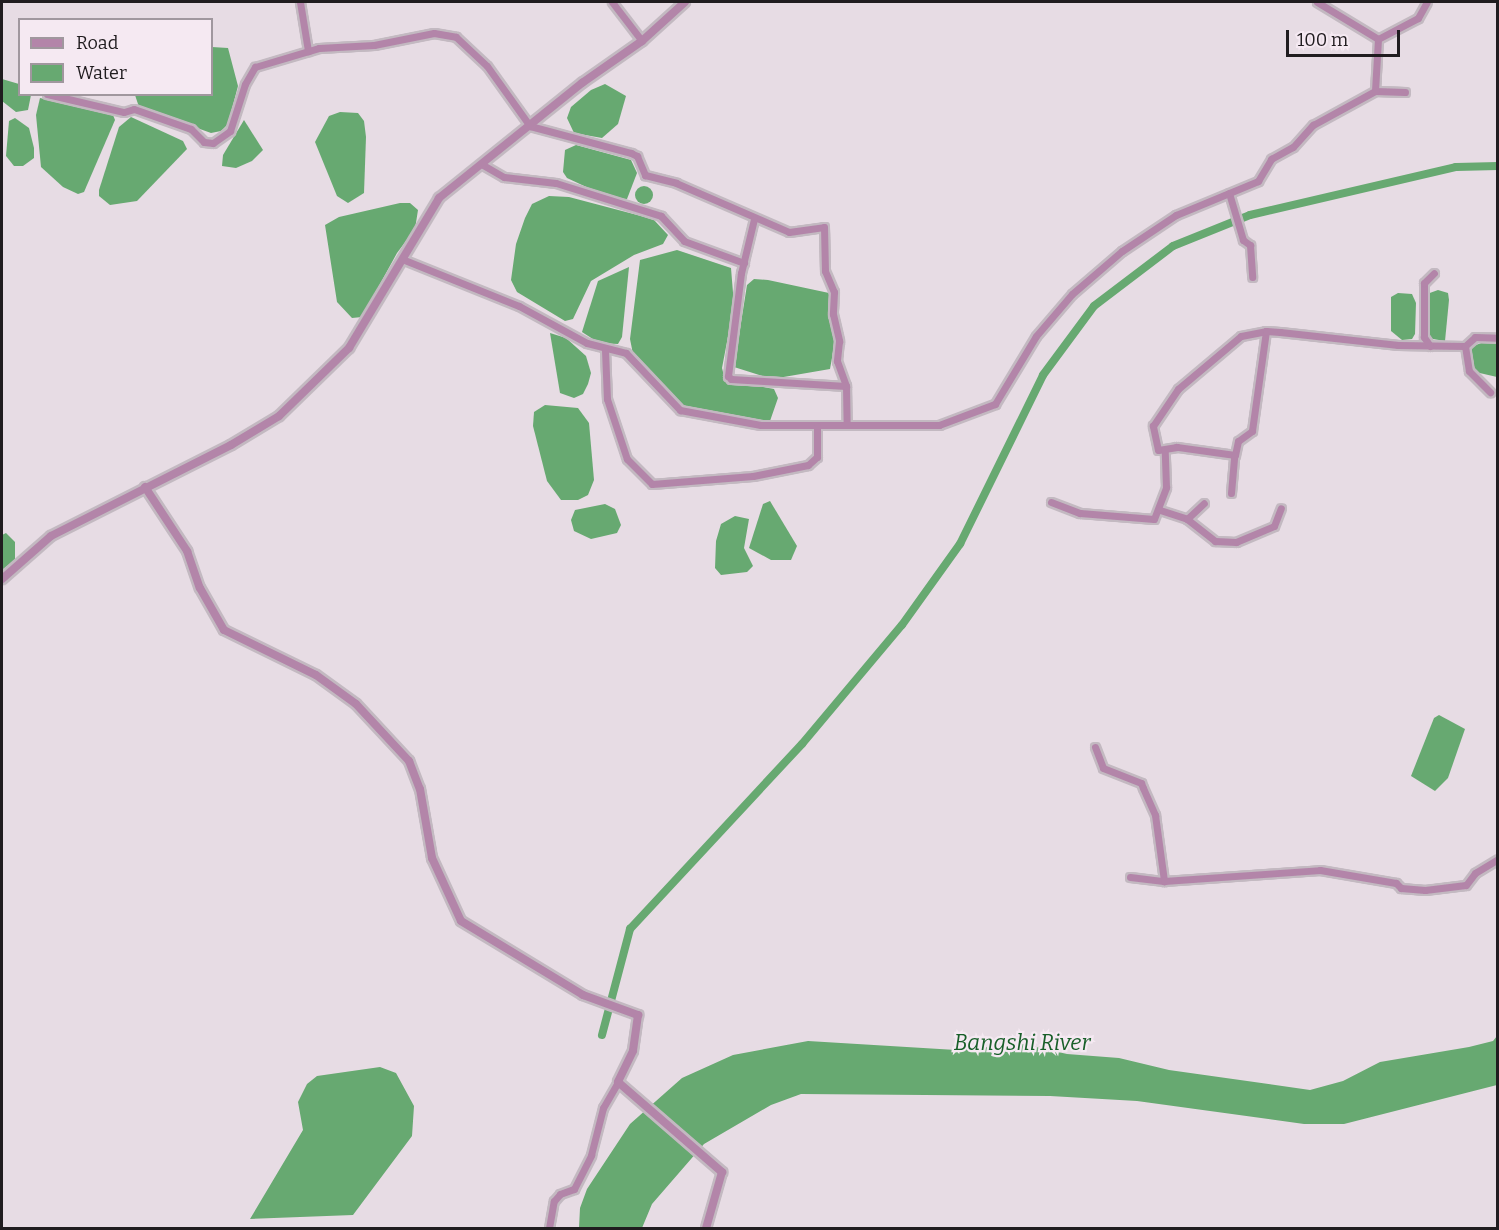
<!DOCTYPE html>
<style>
body{margin:0}
#map{position:relative;width:1499px;height:1230px;overflow:hidden;background:#e7dce4;font-family:Bitter,serif}
div>[style]{position:absolute}
[style*='--x']{left:calc(var(--x)*1px);top:calc(var(--y)*1px);width:calc(var(--w)*1px);rotate:calc(var(--a)*1deg)}
.water>*{inset:0;background:#67a971}
.round{border-radius:50%}
.canal>*{height:8px;margin:-4px;padding:0 4px;transform-origin:4px;border-radius:4px;background:#67a971}
.roads{filter:drop-shadow(2px 0 #c3b9c1) drop-shadow(-2px 0 #c3b9c1) drop-shadow(0 2px #c3b9c1) drop-shadow(0 -2px #c3b9c1)}
.minor>*{height:7px;margin:-3.5px;padding:0 3.5px;transform-origin:3.5px;border-radius:3.5px;background:#b385a9}
.tertiary>*{height:8px;margin:-4px;padding:0 4px;transform-origin:4px;border-radius:4px;background:#b385a9}
span{translate:-50% -50%;white-space:nowrap;text-align:center;line-height:1.15;-webkit-text-stroke:4.5px #f5e9f2;paint-order:stroke}
.water-label{font-size:22px;color:#185f29;font-style:italic}
.frame{position:absolute;inset:0;border:3px solid #201c1f;pointer-events:none}
.legend{position:absolute;left:18px;top:18px;width:195px;height:78px;box-sizing:border-box;background:#f5e9f2;border:2px solid #a0979e;margin:0;padding:8px 10px;list-style:none;font-size:18px;color:#201c1f}
.legend li{display:flex;align-items:center;gap:12px;height:30px}
.legend b{width:30px;border:2px solid #a0979e}
.scale{position:absolute;left:1286px;top:30px;width:114px;height:27px;box-sizing:border-box;border:3px solid #201c1f;border-top:0;padding-left:8px;font-size:18px;line-height:21px;white-space:nowrap;color:#201c1f;-webkit-text-stroke:4px #f5e9f2;paint-order:stroke}
</style>
<div id="map">
<div class="water">
<i style="clip-path:polygon(212px 47px,228px 48px,238px 86px,228px 124px,221px 131px,211px 133px,139px 107px,135px 95px,212px 94px)"></i>
<i style="clip-path:polygon(2px 79px,19px 84px,20px 94px,31px 95px,28px 110px,16px 112px,2px 101px)"></i>
<i style="clip-path:polygon(605px 84px,626px 96px,618px 124px,602px 138px,574px 133px,567px 118px,571px 107px,591px 90px)"></i>
<i style="clip-path:polygon(40px 98px,113px 115px,115px 120px,84px 192px,78px 194px,63px 187px,41px 167px,36px 115px)"></i>
<i style="clip-path:polygon(340px 112px,358px 113px,364px 121px,366px 137px,364px 193px,348px 203px,337px 196px,315px 142px,329px 116px)"></i>
<i style="clip-path:polygon(131px 117px,183px 141px,187px 149px,137px 201px,110px 205px,99px 196px,99px 190px,119px 127px)"></i>
<i style="clip-path:polygon(15px 118px,29px 128px,34px 148px,34px 158px,23px 166px,14px 166px,6px 156px,9px 121px)"></i>
<i style="clip-path:polygon(244px 120px,263px 150px,252px 161px,236px 168px,222px 166px,223px 155px)"></i>
<i style="clip-path:polygon(576px 145px,631px 160px,637px 173px,627px 199px,610px 198px,567px 178px,563px 172px,565px 150px)"></i>
<i class="round" style="left:635px;top:186px;width:18px;height:18px"></i>
<i style="clip-path:polygon(549px 196px,569px 197px,641px 216px,654px 220px,668px 235px,663px 244px,634px 255px,591px 281px,573px 319px,565px 321px,517px 292px,511px 280px,516px 244px,525px 218px,532px 204px)"></i>
<i style="clip-path:polygon(400px 203px,410px 203px,418px 210px,415px 229px,397px 253px,362px 317px,352px 318px,337px 302px,325px 225px,339px 217px)"></i>
<i style="clip-path:polygon(677px 250px,731px 268px,734px 305px,722px 368px,725px 380px,774px 389px,778px 398px,770px 421px,757px 424px,681px 407px,633px 354px,630px 339px,640px 260px)"></i>
<i style="clip-path:polygon(629px 267px,622px 337px,618px 344px,599px 343px,582px 332px,598px 281px)"></i>
<i style="clip-path:polygon(768px 280px,829px 293px,829px 316px,835px 341px,830px 369px,772px 379px,734px 367px,747px 285px,754px 279px)"></i>
<i style="clip-path:polygon(1438px 290px,1448px 293px,1449px 300px,1445px 341px,1427px 338px,1427px 294px)"></i>
<i style="clip-path:polygon(1398px 293px,1412px 294px,1416px 303px,1415px 334px,1412px 339px,1402px 340px,1391px 331px,1391px 297px)"></i>
<i style="clip-path:polygon(550px 333px,566px 338px,586px 356px,591px 373px,588px 384px,583px 394px,574px 398px,560px 393px)"></i>
<i style="clip-path:polygon(1487px 341px,1497px 343px,1497px 377px,1471px 371px,1468px 360px,1473px 346px)"></i>
<i style="clip-path:polygon(545px 405px,578px 408px,589px 423px,594px 480px,588px 495px,578px 500px,561px 500px,547px 481px,533px 426px,534px 412px)"></i>
<i style="clip-path:polygon(770px 501px,797px 546px,791px 560px,771px 560px,749px 548px,763px 504px)"></i>
<i style="clip-path:polygon(605px 504px,615px 509px,621px 525px,617px 533px,591px 539px,574px 531px,571px 520px,575px 510px)"></i>
<i style="clip-path:polygon(735px 516px,749px 519px,744px 548px,753px 566px,747px 572px,721px 575px,715px 568px,716px 541px,721px 524px)"></i>
<i style="clip-path:polygon(6px 533px,15px 542px,15px 560px,2px 570px,2px 535px)"></i>
<i style="clip-path:polygon(1439px 715px,1465px 729px,1448px 778px,1435px 791px,1411px 776px,1434px 718px)"></i>
<i style="clip-path:polygon(1497px 1036px,1497px 1085px,1344px 1124px,1304px 1124px,1137px 1101px,1050px 1096px,801px 1094px,771px 1105px,704px 1144px,652px 1204px,642px 1228px,579px 1228px,580px 1208px,587px 1189px,630px 1124px,682px 1078px,733px 1055px,808px 1041px,956px 1050px,1023px 1044px,1067px 1054px,1119px 1058px,1169px 1070px,1310px 1090px,1343px 1081px,1380px 1062px,1469px 1047px,1493px 1041px)"></i>
<i style="clip-path:polygon(380px 1067px,396px 1073px,414px 1106px,412px 1136px,353px 1215px,250px 1219px,303px 1130px,298px 1102px,307px 1084px,317px 1076px)"></i>
</div>
<div class="canal">
<i style="--x:602;--y:1035;--w:110;--a:-75.2"></i>
<i style="--x:630;--y:929;--w:253;--a:-47.1"></i>
<i style="--x:802;--y:744;--w:155;--a:-50"></i>
<i style="--x:902;--y:625;--w:100;--a:-54.4"></i>
<i style="--x:960;--y:544;--w:188;--a:-63.8"></i>
<i style="--x:1043;--y:375;--w:86;--a:-53.5"></i>
<i style="--x:1094;--y:306;--w:99;--a:-37.2"></i>
<i style="--x:1173;--y:246;--w:83;--a:-21.9"></i>
<i style="--x:1250;--y:215;--w:212;--a:-13.1"></i>
<i style="--x:1456;--y:167;--w:42;--a:-1.4"></i>
</div>
<div class="roads">
<div class="minor">
<i style="--x:300;--y:2;--w:50;--a:80.7"></i>
<i style="--x:612;--y:2;--w:49;--a:52.4"></i>
<i style="--x:1317;--y:2;--w:71;--a:31.2"></i>
<i style="--x:1375;--y:91;--w:30;--a:2"></i>
<i style="--x:47;--y:94;--w:79;--a:13.2"></i>
<i style="--x:124;--y:112;--w:10;--a:-17"></i>
<i style="--x:134;--y:109;--w:60;--a:19.3"></i>
<i style="--x:191;--y:129;--w:18;--a:45"></i>
<i style="--x:204;--y:142;--w:9;--a:6"></i>
<i style="--x:213;--y:143;--w:21;--a:-35"></i>
<i style="--x:230;--y:131;--w:49;--a:-72.3"></i>
<i style="--x:245;--y:84;--w:20;--a:-60"></i>
<i style="--x:255;--y:67;--w:67;--a:-16.5"></i>
<i style="--x:319;--y:48;--w:55;--a:-3.1"></i>
<i style="--x:374;--y:45;--w:61;--a:-11.3"></i>
<i style="--x:434;--y:33;--w:22;--a:10"></i>
<i style="--x:456;--y:37;--w:42;--a:43.1"></i>
<i style="--x:487;--y:66;--w:74;--a:54.4"></i>
<i style="--x:530;--y:126;--w:105;--a:15"></i>
<i style="--x:631;--y:153;--w:7;--a:27"></i>
<i style="--x:637;--y:156;--w:21;--a:67"></i>
<i style="--x:645;--y:175;--w:32;--a:14"></i>
<i style="--x:676;--y:183;--w:123;--a:23.4"></i>
<i style="--x:789;--y:232;--w:35;--a:-8"></i>
<i style="--x:824;--y:227;--w:44;--a:88.7"></i>
<i style="--x:825;--y:271;--w:23;--a:67"></i>
<i style="--x:834;--y:292;--w:22;--a:93"></i>
<i style="--x:833;--y:314;--w:28;--a:77"></i>
<i style="--x:839;--y:341;--w:20;--a:96"></i>
<i style="--x:837;--y:361;--w:27;--a:70"></i>
<i style="--x:846;--y:386;--w:39;--a:89"></i>
<i style="--x:483;--y:165;--w:24;--a:30"></i>
<i style="--x:504;--y:177;--w:52;--a:6.6"></i>
<i style="--x:556;--y:183;--w:110;--a:17.4"></i>
<i style="--x:661;--y:216;--w:34;--a:47"></i>
<i style="--x:684;--y:241;--w:64;--a:20.1"></i>
<i style="--x:1229;--y:193;--w:49;--a:73.4"></i>
<i style="--x:1243;--y:240;--w:9;--a:36"></i>
<i style="--x:1250;--y:245;--w:32;--a:86"></i>
<i style="--x:754;--y:219;--w:56;--a:103.5"></i>
<i style="--x:741;--y:273;--w:104;--a:97.2"></i>
<i style="--x:728;--y:376;--w:4;--a:45"></i>
<i style="--x:731;--y:379;--w:115;--a:3.5"></i>
<i style="--x:402;--y:259;--w:126;--a:21.9"></i>
<i style="--x:519;--y:306;--w:77;--a:28.6"></i>
<i style="--x:587;--y:343;--w:40;--a:14.4"></i>
<i style="--x:626;--y:353;--w:79;--a:46.5"></i>
<i style="--x:680;--y:410;--w:82;--a:10.5"></i>
<i style="--x:761;--y:425;--w:178;--a:0"></i>
<i style="--x:939;--y:425;--w:60;--a:-20.6"></i>
<i style="--x:995;--y:404;--w:79;--a:-58.9"></i>
<i style="--x:1036;--y:336;--w:55;--a:-49.4"></i>
<i style="--x:1072;--y:294;--w:66;--a:-40.7"></i>
<i style="--x:1122;--y:251;--w:65;--a:-33.7"></i>
<i style="--x:1176;--y:215;--w:89;--a:-22.5"></i>
<i style="--x:1258;--y:181;--w:26;--a:-59"></i>
<i style="--x:1271;--y:159;--w:25;--a:-29"></i>
<i style="--x:1293;--y:147;--w:30;--a:-48"></i>
<i style="--x:1313;--y:125;--w:71;--a:-28.7"></i>
<i style="--x:1375;--y:91;--w:52;--a:-86.7"></i>
<i style="--x:1378;--y:39;--w:45;--a:-27.7"></i>
<i style="--x:1418;--y:18;--w:18;--a:-61"></i>
<i style="--x:1266;--y:331;--w:101;--a:98"></i>
<i style="--x:1252;--y:431;--w:17;--a:144"></i>
<i style="--x:1238;--y:441;--w:14;--a:102"></i>
<i style="--x:1235;--y:455;--w:59;--a:-172.1"></i>
<i style="--x:1177;--y:447;--w:19;--a:171"></i>
<i style="--x:1158;--y:450;--w:25;--a:-102"></i>
<i style="--x:1153;--y:426;--w:45;--a:-56"></i>
<i style="--x:1178;--y:389;--w:82;--a:-40.1"></i>
<i style="--x:1241;--y:336;--w:25;--a:-11"></i>
<i style="--x:1266;--y:331;--w:14;--a:4"></i>
<i style="--x:1280;--y:332;--w:119;--a:6.3"></i>
<i style="--x:1398;--y:345;--w:67;--a:0.9"></i>
<i style="--x:1465;--y:346;--w:13;--a:-42"></i>
<i style="--x:1475;--y:337;--w:23;--a:2"></i>
<i style="--x:1430;--y:346;--w:11;--a:-124"></i>
<i style="--x:1424;--y:337;--w:54;--a:-90"></i>
<i style="--x:1424;--y:283;--w:14;--a:-45"></i>
<i style="--x:1465;--y:346;--w:25;--a:81"></i>
<i style="--x:1469;--y:371;--w:30;--a:45"></i>
<i style="--x:605;--y:350;--w:49;--a:87.7"></i>
<i style="--x:607;--y:399;--w:63;--a:71.6"></i>
<i style="--x:627;--y:459;--w:35;--a:45"></i>
<i style="--x:652;--y:484;--w:101;--a:-4.5"></i>
<i style="--x:753;--y:476;--w:56;--a:-11.3"></i>
<i style="--x:808;--y:465;--w:12;--a:-42"></i>
<i style="--x:817;--y:457;--w:31;--a:-90"></i>
<i style="--x:1231;--y:493;--w:37;--a:-85"></i>
<i style="--x:1051;--y:502;--w:31;--a:21"></i>
<i style="--x:1080;--y:513;--w:74;--a:4.6"></i>
<i style="--x:1154;--y:519;--w:34;--a:-69"></i>
<i style="--x:1166;--y:487;--w:37;--a:-92"></i>
<i style="--x:1160;--y:510;--w:28;--a:18"></i>
<i style="--x:1187;--y:519;--w:36;--a:38"></i>
<i style="--x:1215;--y:541;--w:21;--a:3"></i>
<i style="--x:1236;--y:542;--w:41;--a:-22.8"></i>
<i style="--x:1274;--y:526;--w:19;--a:-69"></i>
<i style="--x:1187;--y:519;--w:23;--a:-43"></i>
<i style="--x:1095;--y:747;--w:22;--a:69"></i>
<i style="--x:1103;--y:768;--w:41;--a:21.5"></i>
<i style="--x:1141;--y:783;--w:5;--a:68"></i>
<i style="--x:1143;--y:788;--w:30;--a:66"></i>
<i style="--x:1155;--y:815;--w:67;--a:82.2"></i>
<i style="--x:1130;--y:877;--w:34;--a:7"></i>
<i style="--x:1164;--y:881;--w:156;--a:-4"></i>
<i style="--x:1320;--y:870;--w:77;--a:9.7"></i>
<i style="--x:1396;--y:883;--w:7;--a:45"></i>
<i style="--x:1401;--y:888;--w:24;--a:5"></i>
<i style="--x:1425;--y:890;--w:41;--a:-7"></i>
<i style="--x:1466;--y:885;--w:15;--a:-53"></i>
<i style="--x:1475;--y:873;--w:27;--a:-31"></i>
<i style="--x:549;--y:1228;--w:27;--a:-80"></i>
<i style="--x:554;--y:1201;--w:9;--a:-49"></i>
<i style="--x:560;--y:1194;--w:15;--a:-20"></i>
<i style="--x:574;--y:1189;--w:38;--a:-63"></i>
<i style="--x:591;--y:1155;--w:49;--a:-75.7"></i>
<i style="--x:603;--y:1108;--w:30;--a:-60"></i>
</div>
<div class="tertiary">
<i style="--x:145;--y:487;--w:77;--a:56.7"></i>
<i style="--x:187;--y:551;--w:39;--a:71"></i>
<i style="--x:200;--y:588;--w:48;--a:60.3"></i>
<i style="--x:224;--y:630;--w:102;--a:26.1"></i>
<i style="--x:316;--y:675;--w:49;--a:35.9"></i>
<i style="--x:356;--y:704;--w:78;--a:47.1"></i>
<i style="--x:409;--y:761;--w:30;--a:69"></i>
<i style="--x:420;--y:789;--w:70;--a:80.1"></i>
<i style="--x:432;--y:858;--w:69;--a:65.3"></i>
<i style="--x:461;--y:921;--w:143;--a:31.2"></i>
<i style="--x:583;--y:995;--w:59;--a:20"></i>
<i style="--x:638;--y:1015;--w:36;--a:98"></i>
<i style="--x:633;--y:1051;--w:34;--a:116"></i>
<i style="--x:618;--y:1082;--w:138;--a:40.9"></i>
<i style="--x:722;--y:1172;--w:58;--a:105.9"></i>
<i style="--x:2;--y:579;--w:65;--a:-41.3"></i>
<i style="--x:51;--y:536;--w:202;--a:-26.8"></i>
<i style="--x:231;--y:445;--w:56;--a:-31.1"></i>
<i style="--x:279;--y:416;--w:98;--a:-44.2"></i>
<i style="--x:349;--y:348;--w:175;--a:-59"></i>
<i style="--x:439;--y:198;--w:184;--a:-38.8"></i>
<i style="--x:582;--y:83;--w:73;--a:-35"></i>
<i style="--x:642;--y:41;--w:58;--a:-42.2"></i>
</div>
</div>
<div class="water-label">
<span style="left:1022px;top:1043px">Bangshi River</span>
</div>
<div class="frame"></div>
<ul class="legend">
<li><b style="height:8px;background:#b385a9"></b>Road</li>
<li><b style="height:16px;background:#67a971"></b>Water</li>
</ul>
<div class="scale">100 m</div>
</div>
